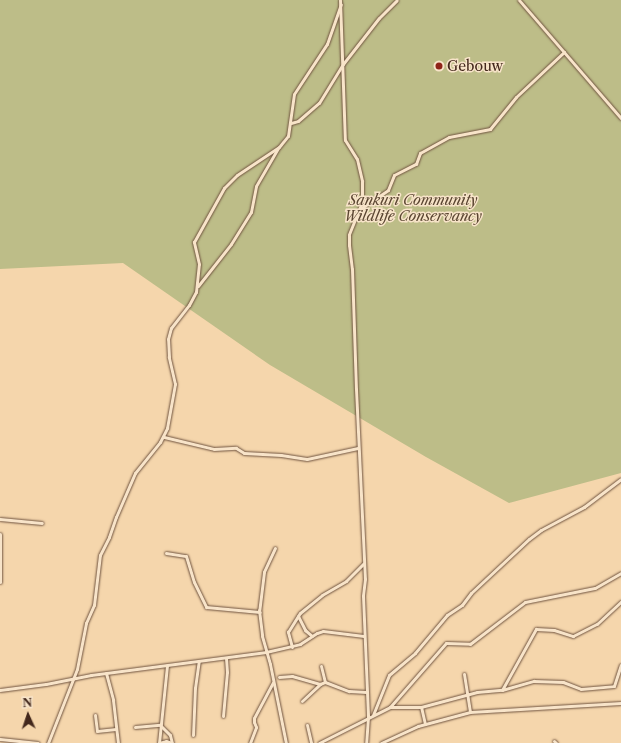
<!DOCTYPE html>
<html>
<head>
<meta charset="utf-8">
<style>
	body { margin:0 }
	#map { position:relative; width:621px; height:743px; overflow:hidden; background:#f5d6ac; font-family:"Libre Caslon Text",serif }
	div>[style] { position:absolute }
	.green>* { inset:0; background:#bdbd88 }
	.roads { filter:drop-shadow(0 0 1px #705440) drop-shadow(0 0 1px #705440) }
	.minor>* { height:3px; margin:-1.5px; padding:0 1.5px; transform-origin:1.5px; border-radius:1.5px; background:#f8e4c9 }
	.dots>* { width:11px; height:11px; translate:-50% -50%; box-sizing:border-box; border:2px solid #f8e4c9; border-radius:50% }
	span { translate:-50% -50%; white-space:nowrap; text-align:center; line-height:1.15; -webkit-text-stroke:3px #f8e4c9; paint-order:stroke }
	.poi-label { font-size:14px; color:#43281c }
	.left { translate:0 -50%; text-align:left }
	.park-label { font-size:14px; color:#5b4632; font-style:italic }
	.north { position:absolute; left:8px; top:695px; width:40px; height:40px; -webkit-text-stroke:3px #f8e4c9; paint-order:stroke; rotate:357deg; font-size:11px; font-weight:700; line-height:16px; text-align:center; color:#43281c }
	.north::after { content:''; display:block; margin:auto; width:14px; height:18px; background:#43281c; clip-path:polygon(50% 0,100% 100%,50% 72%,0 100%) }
</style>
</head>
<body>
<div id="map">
	<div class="green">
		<i style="clip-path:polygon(0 0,621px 0,621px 473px,509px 503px,426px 457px,270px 365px,123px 263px,0 269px)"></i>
	</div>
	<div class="roads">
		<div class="minor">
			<i style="left:340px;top:0;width:140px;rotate:88deg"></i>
			<i style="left:345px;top:140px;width:22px;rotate:58deg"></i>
			<i style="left:357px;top:159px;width:23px;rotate:77deg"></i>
			<i style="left:362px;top:181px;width:21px;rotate:90deg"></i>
			<i style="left:362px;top:202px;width:35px;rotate:112deg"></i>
			<i style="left:349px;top:235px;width:10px;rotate:90deg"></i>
			<i style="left:349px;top:245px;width:24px;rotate:83deg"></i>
			<i style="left:352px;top:269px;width:120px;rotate:88.1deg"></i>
			<i style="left:356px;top:389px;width:190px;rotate:87.3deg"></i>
			<i style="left:365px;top:579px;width:17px;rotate:97deg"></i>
			<i style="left:363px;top:596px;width:121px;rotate:87.6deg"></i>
			<i style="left:368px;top:717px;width:26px;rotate:94deg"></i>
			<i style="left:519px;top:0;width:156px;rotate:49.2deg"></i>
			<i style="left:291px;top:123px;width:7px;rotate:-16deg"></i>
			<i style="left:298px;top:121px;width:28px;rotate:-41deg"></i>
			<i style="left:319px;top:103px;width:46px;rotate:-58.4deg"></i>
			<i style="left:343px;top:64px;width:58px;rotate:-52deg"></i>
			<i style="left:379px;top:18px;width:25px;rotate:-45deg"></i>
			<i style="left:360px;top:209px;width:34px;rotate:-34deg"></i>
			<i style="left:388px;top:190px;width:16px;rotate:-68deg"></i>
			<i style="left:394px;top:175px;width:25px;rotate:-27deg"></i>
			<i style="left:416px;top:164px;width:12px;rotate:-70deg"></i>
			<i style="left:420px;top:153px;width:33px;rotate:-29deg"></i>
			<i style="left:449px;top:137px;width:42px;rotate:-11deg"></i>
			<i style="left:490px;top:129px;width:41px;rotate:-50.9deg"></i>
			<i style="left:516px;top:97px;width:66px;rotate:-43.2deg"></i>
			<i style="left:198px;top:286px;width:53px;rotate:-51.8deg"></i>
			<i style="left:231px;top:244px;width:38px;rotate:-58deg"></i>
			<i style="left:251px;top:212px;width:26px;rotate:-79deg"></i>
			<i style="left:256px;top:186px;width:44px;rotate:-59.9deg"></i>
			<i style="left:164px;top:437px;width:51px;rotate:13.5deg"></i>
			<i style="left:214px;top:449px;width:22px;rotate:-3deg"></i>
			<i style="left:236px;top:448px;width:9px;rotate:32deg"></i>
			<i style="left:244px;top:453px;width:37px;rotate:3deg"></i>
			<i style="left:281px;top:455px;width:26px;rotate:9deg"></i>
			<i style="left:307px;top:459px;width:52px;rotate:-12.2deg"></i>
			<i style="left:0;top:519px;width:42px;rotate:5.4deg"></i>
			<i style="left:0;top:534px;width:48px;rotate:90deg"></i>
			<i style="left:275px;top:548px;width:26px;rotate:115deg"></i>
			<i style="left:264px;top:572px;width:38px;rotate:97deg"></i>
			<i style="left:259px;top:610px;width:26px;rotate:83deg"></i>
			<i style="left:262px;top:636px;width:29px;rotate:74deg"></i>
			<i style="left:270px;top:664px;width:81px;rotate:78.6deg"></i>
			<i style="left:166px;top:553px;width:20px;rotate:9deg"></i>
			<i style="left:186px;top:556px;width:27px;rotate:73deg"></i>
			<i style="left:194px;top:582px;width:28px;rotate:64deg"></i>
			<i style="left:206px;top:607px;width:54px;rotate:5.3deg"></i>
			<i style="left:298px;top:616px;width:16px;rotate:63deg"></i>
			<i style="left:305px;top:630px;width:9px;rotate:41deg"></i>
			<i style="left:292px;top:647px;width:16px;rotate:-105deg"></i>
			<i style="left:288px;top:632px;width:22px;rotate:-58deg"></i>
			<i style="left:300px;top:613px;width:28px;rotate:-39deg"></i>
			<i style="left:322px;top:595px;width:28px;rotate:-30deg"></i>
			<i style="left:346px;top:581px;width:25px;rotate:-45deg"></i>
			<i style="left:321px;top:666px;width:16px;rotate:76deg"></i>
			<i style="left:106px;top:673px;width:28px;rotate:75deg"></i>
			<i style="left:113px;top:700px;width:43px;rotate:83.4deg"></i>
			<i style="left:464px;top:674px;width:38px;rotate:81deg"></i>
			<i style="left:279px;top:677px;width:13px;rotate:-4deg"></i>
			<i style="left:292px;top:676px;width:29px;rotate:16deg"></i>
			<i style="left:0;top:690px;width:46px;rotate:-7.4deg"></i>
			<i style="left:46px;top:684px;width:46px;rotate:-11.3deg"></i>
			<i style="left:91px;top:675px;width:177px;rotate:-7.5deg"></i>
			<i style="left:266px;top:652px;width:35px;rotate:-13deg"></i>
			<i style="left:300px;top:644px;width:20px;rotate:-33deg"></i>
			<i style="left:317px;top:633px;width:6px;rotate:-18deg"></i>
			<i style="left:323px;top:631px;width:41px;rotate:7deg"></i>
			<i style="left:502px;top:690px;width:70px;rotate:-60.9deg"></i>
			<i style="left:536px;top:629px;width:18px;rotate:3deg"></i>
			<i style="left:554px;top:630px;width:20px;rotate:18deg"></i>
			<i style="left:573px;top:636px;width:27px;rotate:-27deg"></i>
			<i style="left:597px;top:624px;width:33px;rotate:-43deg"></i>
			<i style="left:302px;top:701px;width:25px;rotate:-43deg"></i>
			<i style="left:320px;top:684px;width:5px;rotate:-22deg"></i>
			<i style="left:325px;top:682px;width:26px;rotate:21deg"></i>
			<i style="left:349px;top:691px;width:17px;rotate:3deg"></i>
			<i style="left:390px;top:707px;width:31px"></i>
			<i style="left:95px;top:715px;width:16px;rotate:83deg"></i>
			<i style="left:97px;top:731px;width:19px;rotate:-6deg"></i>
			<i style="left:373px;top:715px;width:43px;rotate:-68.2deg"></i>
			<i style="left:389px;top:675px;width:34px;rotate:-40deg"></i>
			<i style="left:415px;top:653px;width:50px;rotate:-49.9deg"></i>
			<i style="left:447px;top:615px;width:18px;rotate:-34deg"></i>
			<i style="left:462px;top:605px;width:15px;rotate:-53deg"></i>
			<i style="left:471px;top:593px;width:79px;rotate:-43deg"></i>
			<i style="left:529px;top:539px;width:15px;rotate:-37deg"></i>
			<i style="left:541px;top:530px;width:49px;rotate:-28.1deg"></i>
			<i style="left:584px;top:507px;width:46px;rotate:-37.1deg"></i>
			<i style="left:223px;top:716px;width:44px;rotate:-84.8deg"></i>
			<i style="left:227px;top:672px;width:14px;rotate:-94deg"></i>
			<i style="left:425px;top:724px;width:17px;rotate:-103deg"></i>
			<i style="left:421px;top:707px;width:58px;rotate:-15deg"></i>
			<i style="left:477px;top:692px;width:25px;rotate:-5deg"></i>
			<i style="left:502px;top:690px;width:33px;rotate:-16deg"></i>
			<i style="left:534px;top:681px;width:29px;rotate:2deg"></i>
			<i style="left:563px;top:682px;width:19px;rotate:21deg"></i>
			<i style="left:581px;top:689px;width:33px;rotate:-5deg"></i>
			<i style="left:614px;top:686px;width:22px;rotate:-72deg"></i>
			<i style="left:307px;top:725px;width:18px;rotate:77deg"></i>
			<i style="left:135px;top:727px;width:25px;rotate:-5deg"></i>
			<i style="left:160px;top:725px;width:14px;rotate:45deg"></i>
			<i style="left:170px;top:735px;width:8px;rotate:76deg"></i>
			<i style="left:193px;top:735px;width:47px;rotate:-87.6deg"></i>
			<i style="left:195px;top:688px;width:27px;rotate:-82deg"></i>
			<i style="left:0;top:739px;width:38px;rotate:6deg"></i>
			<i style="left:554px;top:741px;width:3px;rotate:45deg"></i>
			<i style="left:48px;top:743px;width:79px;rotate:-68.6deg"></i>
			<i style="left:77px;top:669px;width:47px;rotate:-78.9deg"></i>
			<i style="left:86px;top:623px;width:20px;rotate:-66deg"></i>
			<i style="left:94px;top:605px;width:50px;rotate:-83.2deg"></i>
			<i style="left:100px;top:555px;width:20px;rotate:-63deg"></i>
			<i style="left:109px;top:537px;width:21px;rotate:-71deg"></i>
			<i style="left:116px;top:517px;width:48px;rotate:-66.6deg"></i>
			<i style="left:135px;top:473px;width:40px;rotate:-51deg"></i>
			<i style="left:160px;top:442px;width:16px;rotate:-63deg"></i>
			<i style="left:167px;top:428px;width:45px;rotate:-79.7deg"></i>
			<i style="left:175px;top:384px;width:28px;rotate:-103deg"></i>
			<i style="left:169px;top:357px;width:18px;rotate:-93deg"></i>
			<i style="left:168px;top:339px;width:11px;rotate:-75deg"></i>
			<i style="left:171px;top:328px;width:29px;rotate:-52deg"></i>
			<i style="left:189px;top:305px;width:15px;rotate:-62deg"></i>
			<i style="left:196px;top:292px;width:28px;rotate:-84deg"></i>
			<i style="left:199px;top:264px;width:23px;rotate:-103deg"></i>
			<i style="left:194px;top:242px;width:62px;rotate:-60.9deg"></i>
			<i style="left:224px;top:188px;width:18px;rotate:-45deg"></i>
			<i style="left:237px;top:175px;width:50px;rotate:-33.7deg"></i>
			<i style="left:279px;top:147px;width:14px;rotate:-51deg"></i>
			<i style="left:288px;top:136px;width:42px;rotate:-81.9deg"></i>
			<i style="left:294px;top:94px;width:60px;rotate:-56.6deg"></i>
			<i style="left:327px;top:44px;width:42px;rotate:-70.7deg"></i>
			<i style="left:159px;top:743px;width:78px;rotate:-84.1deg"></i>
			<i style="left:159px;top:743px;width:7px;rotate:-16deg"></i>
			<i style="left:166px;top:741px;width:6px;rotate:18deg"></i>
			<i style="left:250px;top:743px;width:17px;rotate:-69deg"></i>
			<i style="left:256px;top:727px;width:5px;rotate:-112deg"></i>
			<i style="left:254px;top:722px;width:4px;rotate:-90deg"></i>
			<i style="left:254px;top:718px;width:40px;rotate:-62deg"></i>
			<i style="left:319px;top:743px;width:80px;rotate:-26.9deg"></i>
			<i style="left:390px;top:707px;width:85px;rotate:-48.8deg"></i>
			<i style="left:446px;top:643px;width:24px;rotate:2deg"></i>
			<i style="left:470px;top:644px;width:69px;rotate:-37.4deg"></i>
			<i style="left:525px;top:602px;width:71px;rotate:-11.3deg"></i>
			<i style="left:595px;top:588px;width:30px;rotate:-30deg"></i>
			<i style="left:381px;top:743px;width:41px;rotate:-24.7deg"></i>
			<i style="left:418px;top:726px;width:54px;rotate:-15.1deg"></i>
			<i style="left:470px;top:712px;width:151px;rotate:-3.4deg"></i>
		</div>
	</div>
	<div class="dots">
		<i style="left:439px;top:66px;background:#8f2418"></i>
	</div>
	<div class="poi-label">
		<span class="left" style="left:447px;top:66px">Gebouw</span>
	</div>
	<div class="park-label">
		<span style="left:413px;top:208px">Sankuri Community<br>Wildlife Conservancy</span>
	</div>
	<div class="north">N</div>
</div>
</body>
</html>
